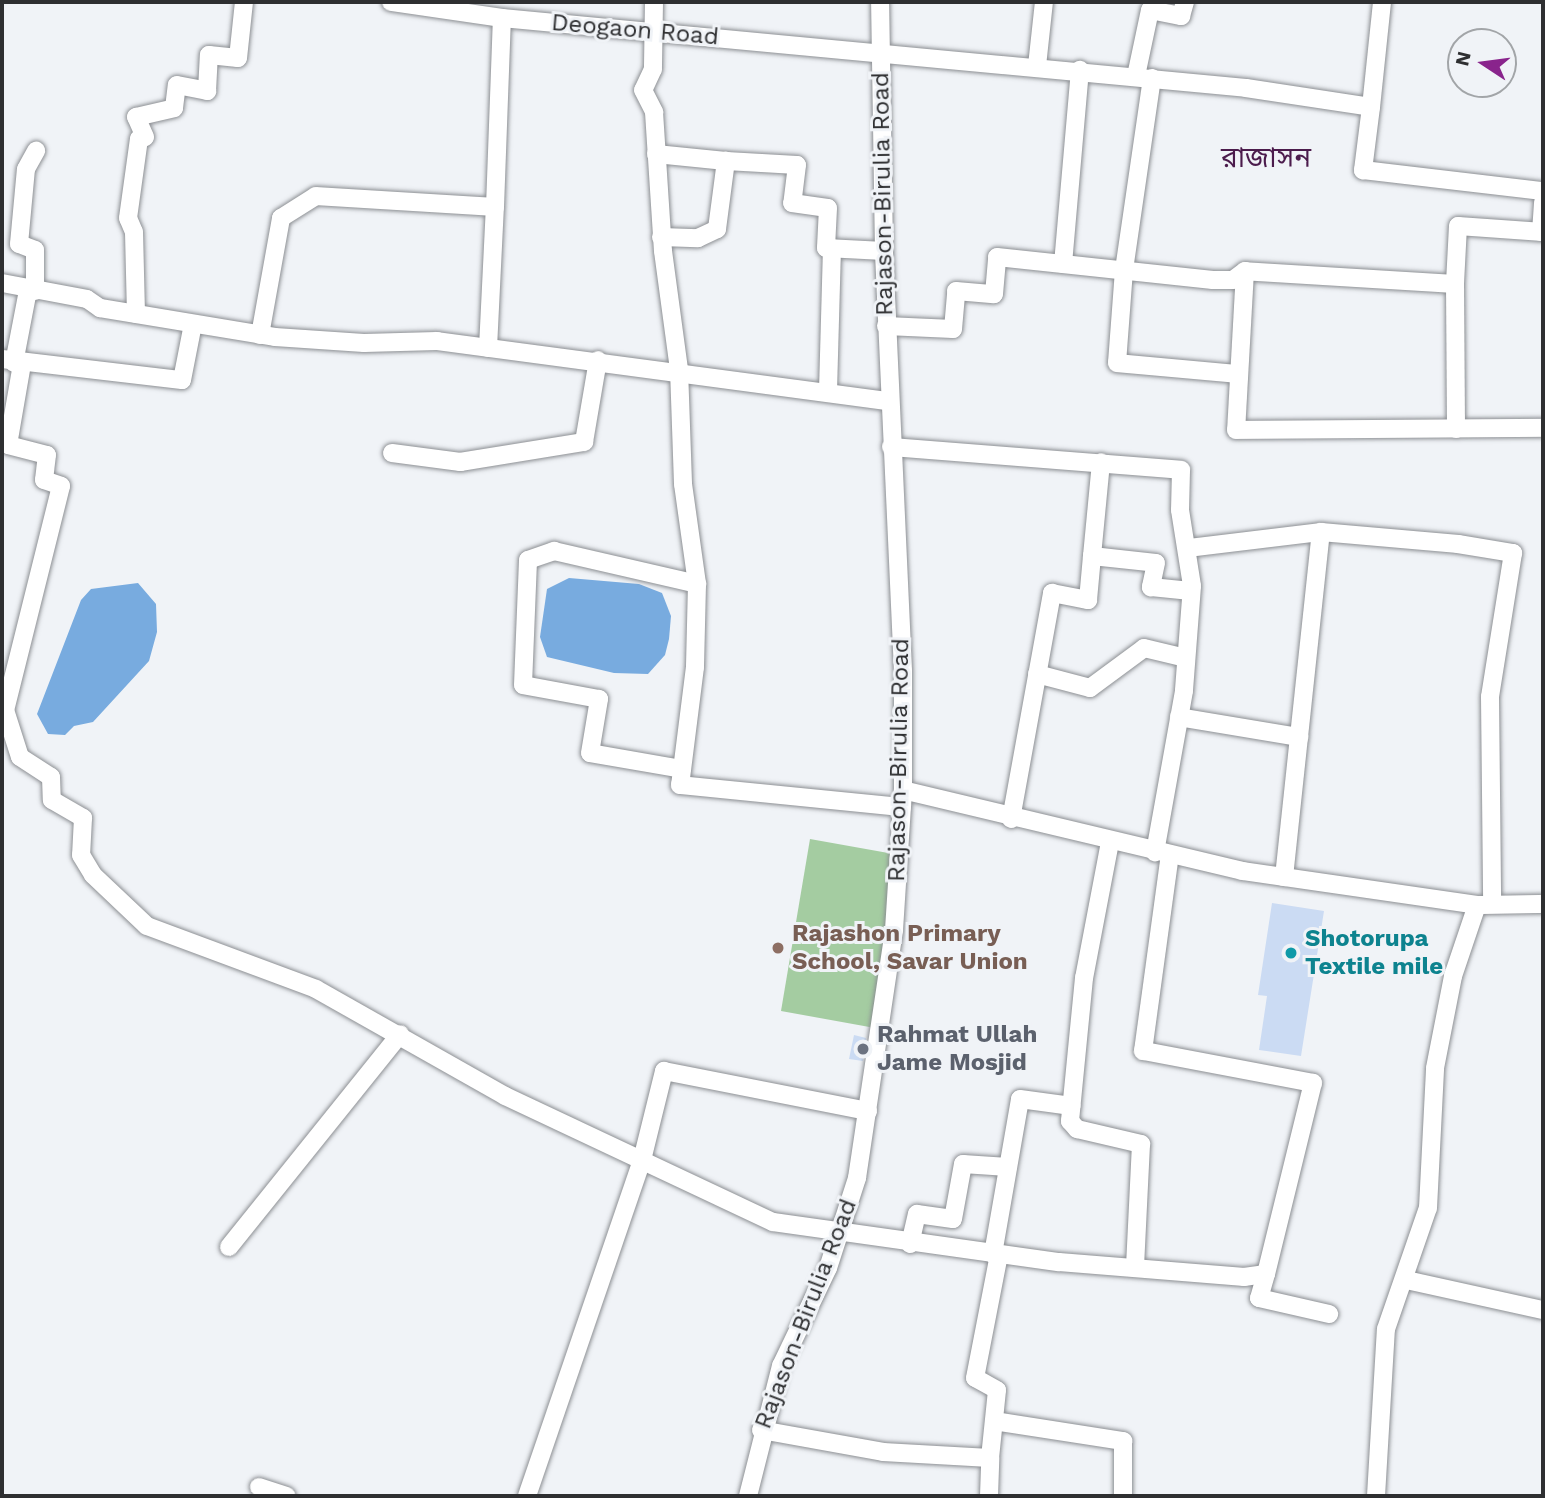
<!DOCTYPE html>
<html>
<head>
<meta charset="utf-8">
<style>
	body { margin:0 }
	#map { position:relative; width:1545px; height:1498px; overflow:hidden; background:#f0f3f7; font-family:"Work Sans","Noto Sans Bengali",sans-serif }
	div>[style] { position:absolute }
	.green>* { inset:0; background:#a4cca1 }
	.water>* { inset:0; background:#78abdf }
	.building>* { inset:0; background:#cbdbf3 }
	.roads { filter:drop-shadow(0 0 2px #8c8f93) drop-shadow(0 0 2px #8c8f93) }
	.minor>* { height:18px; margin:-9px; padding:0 9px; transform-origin:9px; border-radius:9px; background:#fff }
	.dots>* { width:19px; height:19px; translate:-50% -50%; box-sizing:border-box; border:4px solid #f0f3f7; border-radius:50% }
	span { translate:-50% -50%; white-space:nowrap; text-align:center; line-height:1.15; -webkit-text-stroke:6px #f0f3f7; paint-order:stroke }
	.street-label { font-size:24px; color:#2e2f31 }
	.education-label { font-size:24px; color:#785e54; font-weight:700 }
	.left { translate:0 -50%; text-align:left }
	.culture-label { font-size:24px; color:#0d838f; font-weight:700 }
	.worship-label { font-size:24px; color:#5b616d; font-weight:700 }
	.quarter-label { font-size:28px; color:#4b1b4c }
	.frame { position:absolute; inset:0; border:4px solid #2e2f31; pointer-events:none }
	.north { position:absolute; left:1447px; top:28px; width:70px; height:70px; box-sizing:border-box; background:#f0f3f7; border:2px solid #a2a5a8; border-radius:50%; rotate:283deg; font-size:19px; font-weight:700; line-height:28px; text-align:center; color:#2e2f31 }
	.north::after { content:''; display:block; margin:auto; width:24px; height:32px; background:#89248c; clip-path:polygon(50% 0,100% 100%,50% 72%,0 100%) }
</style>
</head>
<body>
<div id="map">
	<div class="green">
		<i style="clip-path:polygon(810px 839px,905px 856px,875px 1028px,781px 1011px)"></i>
	</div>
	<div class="water">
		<i style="clip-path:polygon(569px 578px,639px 584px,662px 593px,671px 616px,669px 639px,665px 655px,648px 674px,614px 673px,547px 657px,540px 637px,547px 589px)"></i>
		<i style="clip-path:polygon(138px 583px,156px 604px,157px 632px,149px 661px,93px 722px,74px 726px,65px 735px,48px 734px,37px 714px,81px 600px,91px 589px)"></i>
	</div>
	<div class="building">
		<i style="clip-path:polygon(1272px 903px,1324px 911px,1301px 1056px,1259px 1050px,1267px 996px,1258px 995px)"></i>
		<i style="clip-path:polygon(854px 1035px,866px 1038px,863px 1061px,849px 1059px)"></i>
	</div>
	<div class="roads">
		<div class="minor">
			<i style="left:391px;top:2px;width:112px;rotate:8.2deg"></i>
			<i style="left:502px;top:18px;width:747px;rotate:5.37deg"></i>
			<i style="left:1246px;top:88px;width:126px;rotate:8.6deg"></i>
			<i style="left:1371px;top:107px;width:64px;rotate:97.2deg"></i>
			<i style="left:1363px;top:170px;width:181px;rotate:6.7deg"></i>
			<i style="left:654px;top:2px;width:67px;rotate:90.9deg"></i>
			<i style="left:653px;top:69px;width:23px;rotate:115deg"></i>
			<i style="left:643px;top:90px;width:25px;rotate:63deg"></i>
			<i style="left:654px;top:112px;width:139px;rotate:86.3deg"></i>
			<i style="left:663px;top:251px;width:119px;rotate:82.3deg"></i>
			<i style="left:679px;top:369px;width:115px;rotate:88deg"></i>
			<i style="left:683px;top:484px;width:101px;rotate:82deg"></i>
			<i style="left:697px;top:584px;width:83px;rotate:91.4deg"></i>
			<i style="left:695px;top:667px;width:119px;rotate:97.2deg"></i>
			<i style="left:680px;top:785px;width:223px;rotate:5.7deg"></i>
			<i style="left:1037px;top:66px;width:64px;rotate:-83.8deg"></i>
			<i style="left:1136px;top:76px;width:67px;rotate:-78deg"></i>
			<i style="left:1150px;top:10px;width:32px;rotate:11deg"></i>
			<i style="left:1181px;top:16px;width:15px;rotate:-74deg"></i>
			<i style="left:1152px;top:78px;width:194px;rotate:98.3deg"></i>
			<i style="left:1124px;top:270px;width:93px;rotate:94.3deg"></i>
			<i style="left:1117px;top:363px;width:122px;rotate:5.2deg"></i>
			<i style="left:1371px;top:107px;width:106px;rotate:-84deg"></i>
			<i style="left:656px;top:154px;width:70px;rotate:5.7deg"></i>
			<i style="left:1541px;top:232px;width:30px;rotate:-86deg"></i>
			<i style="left:1543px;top:232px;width:85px;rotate:-176deg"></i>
			<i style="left:1458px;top:226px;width:58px;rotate:93deg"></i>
			<i style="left:1455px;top:284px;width:210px;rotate:-176.5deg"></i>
			<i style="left:1245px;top:271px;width:159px;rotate:93.2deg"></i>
			<i style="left:1236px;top:430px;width:307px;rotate:-0.4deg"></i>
			<i style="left:661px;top:237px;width:37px;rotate:2deg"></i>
			<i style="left:698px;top:238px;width:21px;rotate:-25deg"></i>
			<i style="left:717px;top:229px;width:69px;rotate:-82.5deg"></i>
			<i style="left:726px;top:161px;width:71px;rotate:3.2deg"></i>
			<i style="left:797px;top:165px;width:38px;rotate:97deg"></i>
			<i style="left:792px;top:203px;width:36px;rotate:8deg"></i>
			<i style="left:828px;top:208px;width:40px;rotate:92.9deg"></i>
			<i style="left:826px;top:248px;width:58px;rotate:3deg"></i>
			<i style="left:1063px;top:264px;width:195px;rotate:-85deg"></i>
			<i style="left:2px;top:283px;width:86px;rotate:10.7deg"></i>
			<i style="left:87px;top:299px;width:16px;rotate:35deg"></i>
			<i style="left:100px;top:308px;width:177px;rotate:9.4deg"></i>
			<i style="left:275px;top:337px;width:89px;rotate:3.9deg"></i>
			<i style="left:364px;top:343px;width:73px;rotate:-1.6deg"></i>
			<i style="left:437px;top:341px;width:456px;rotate:7.6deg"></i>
			<i style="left:1455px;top:284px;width:145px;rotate:89.6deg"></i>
			<i style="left:35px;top:291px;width:41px;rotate:-90deg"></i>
			<i style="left:35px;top:250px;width:17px;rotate:-159deg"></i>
			<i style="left:19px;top:244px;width:75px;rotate:-84.7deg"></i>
			<i style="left:26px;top:169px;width:21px;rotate:-61deg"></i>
			<i style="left:136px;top:314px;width:82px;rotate:-91.4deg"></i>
			<i style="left:134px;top:232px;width:15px;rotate:-113deg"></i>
			<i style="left:128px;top:218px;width:80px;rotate:-82.1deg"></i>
			<i style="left:139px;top:139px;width:6px;rotate:-18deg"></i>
			<i style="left:145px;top:137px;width:22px;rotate:-114deg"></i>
			<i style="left:136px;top:117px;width:39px;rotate:-13deg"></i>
			<i style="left:174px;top:108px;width:23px;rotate:-83deg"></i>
			<i style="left:177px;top:85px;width:31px;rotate:11deg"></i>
			<i style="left:207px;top:91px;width:36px;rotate:-87deg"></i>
			<i style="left:209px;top:55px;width:29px;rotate:6deg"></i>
			<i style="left:238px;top:58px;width:56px;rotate:-83.9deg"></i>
			<i style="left:886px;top:326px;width:67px;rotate:2.6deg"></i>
			<i style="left:953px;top:329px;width:38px;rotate:-85deg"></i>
			<i style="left:956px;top:291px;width:38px;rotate:5deg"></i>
			<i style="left:994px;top:294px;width:37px;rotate:-85deg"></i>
			<i style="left:997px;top:257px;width:217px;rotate:6.1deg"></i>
			<i style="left:1213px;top:280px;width:20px"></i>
			<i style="left:1233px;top:280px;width:15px;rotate:-37deg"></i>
			<i style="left:260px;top:335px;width:119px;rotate:-79.8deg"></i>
			<i style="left:281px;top:218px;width:41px;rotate:-32.2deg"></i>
			<i style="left:316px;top:196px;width:179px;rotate:3.5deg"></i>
			<i style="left:495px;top:207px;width:189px;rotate:-87.9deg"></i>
			<i style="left:488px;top:348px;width:141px;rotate:-87.2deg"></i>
			<i style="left:2px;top:359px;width:181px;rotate:6.7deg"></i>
			<i style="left:182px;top:380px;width:57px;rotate:-78.9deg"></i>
			<i style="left:14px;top:363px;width:74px;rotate:-79.1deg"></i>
			<i style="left:22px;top:364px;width:82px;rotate:99.8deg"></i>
			<i style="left:8px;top:445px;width:40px;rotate:14.4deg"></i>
			<i style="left:47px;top:455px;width:25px;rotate:97deg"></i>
			<i style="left:44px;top:480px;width:18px;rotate:19deg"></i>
			<i style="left:61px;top:486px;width:231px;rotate:104deg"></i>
			<i style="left:5px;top:710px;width:49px;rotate:72.3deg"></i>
			<i style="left:20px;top:757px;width:37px;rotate:33deg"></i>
			<i style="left:51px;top:777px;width:23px;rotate:88deg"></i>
			<i style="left:52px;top:800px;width:36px;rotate:30deg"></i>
			<i style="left:83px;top:818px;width:37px;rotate:93deg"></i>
			<i style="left:81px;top:855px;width:23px;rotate:59deg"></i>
			<i style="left:93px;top:875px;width:74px;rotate:43.4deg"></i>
			<i style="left:147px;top:926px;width:180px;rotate:20.4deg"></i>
			<i style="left:316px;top:989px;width:217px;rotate:29.5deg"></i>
			<i style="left:505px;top:1096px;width:296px;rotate:25.2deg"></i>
			<i style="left:773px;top:1222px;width:289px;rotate:8deg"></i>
			<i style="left:1059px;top:1262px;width:186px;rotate:4.6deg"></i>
			<i style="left:1244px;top:1277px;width:22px;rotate:-8deg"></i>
			<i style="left:1266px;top:1274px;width:197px;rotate:-76.2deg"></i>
			<i style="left:1313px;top:1083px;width:173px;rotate:-169.3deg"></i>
			<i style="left:1143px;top:1051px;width:198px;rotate:-82.2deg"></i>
			<i style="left:828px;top:391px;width:143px;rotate:-88.4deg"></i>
			<i style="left:891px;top:447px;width:291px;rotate:4.5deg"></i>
			<i style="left:1181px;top:470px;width:40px;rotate:91.4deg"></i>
			<i style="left:1180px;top:510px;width:77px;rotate:81deg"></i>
			<i style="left:1192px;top:586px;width:105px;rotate:94.4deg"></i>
			<i style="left:1184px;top:691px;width:164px;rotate:100.2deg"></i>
			<i style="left:392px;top:453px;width:69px;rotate:7.5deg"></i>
			<i style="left:460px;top:462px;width:126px;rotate:-9.2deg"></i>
			<i style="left:584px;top:442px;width:83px;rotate:-80.3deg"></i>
			<i style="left:1188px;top:548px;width:134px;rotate:-6.9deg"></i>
			<i style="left:1092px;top:556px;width:94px;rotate:-84.5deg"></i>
			<i style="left:1037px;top:674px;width:55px;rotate:14.8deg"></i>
			<i style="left:1090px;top:688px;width:67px;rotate:-36.5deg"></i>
			<i style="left:1144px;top:648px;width:43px;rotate:13.4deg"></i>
			<i style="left:1179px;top:717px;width:122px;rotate:9.5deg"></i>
			<i style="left:682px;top:769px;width:93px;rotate:-170.1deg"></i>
			<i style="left:590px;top:753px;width:55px;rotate:-80.5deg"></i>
			<i style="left:599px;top:699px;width:77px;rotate:-169.6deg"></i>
			<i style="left:523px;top:685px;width:125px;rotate:-87.7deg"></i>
			<i style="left:528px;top:560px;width:28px;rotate:-19deg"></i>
			<i style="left:554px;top:551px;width:147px;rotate:13deg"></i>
			<i style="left:903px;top:790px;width:349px;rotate:13.4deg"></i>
			<i style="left:1242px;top:871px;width:237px;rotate:8.2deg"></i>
			<i style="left:1011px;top:819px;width:230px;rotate:-79.7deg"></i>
			<i style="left:1052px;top:593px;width:37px;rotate:11deg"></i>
			<i style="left:1088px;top:600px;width:44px;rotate:-84.8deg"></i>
			<i style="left:1092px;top:556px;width:64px;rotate:6.2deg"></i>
			<i style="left:1156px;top:563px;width:25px;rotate:102deg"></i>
			<i style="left:1151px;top:587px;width:40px;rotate:5.7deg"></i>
			<i style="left:1110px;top:842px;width:138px;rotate:100.8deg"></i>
			<i style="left:1084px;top:978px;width:144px;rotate:95.6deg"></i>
			<i style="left:1070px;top:1121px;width:11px;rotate:49deg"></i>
			<i style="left:1077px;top:1129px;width:66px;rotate:13.2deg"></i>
			<i style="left:1141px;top:1144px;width:124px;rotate:92.8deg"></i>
			<i style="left:1284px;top:877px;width:347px;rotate:-83.9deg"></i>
			<i style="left:1321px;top:532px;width:138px;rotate:5deg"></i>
			<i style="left:1458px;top:544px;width:56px;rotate:9.3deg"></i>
			<i style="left:1513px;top:553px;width:146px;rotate:99.1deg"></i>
			<i style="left:1490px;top:697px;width:205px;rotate:89.4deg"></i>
			<i style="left:910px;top:1244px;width:31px;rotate:-77deg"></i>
			<i style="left:917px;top:1214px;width:36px;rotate:8deg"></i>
			<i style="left:953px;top:1219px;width:56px;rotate:-79.7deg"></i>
			<i style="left:963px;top:1164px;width:45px;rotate:3.8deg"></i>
			<i style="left:229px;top:1247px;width:273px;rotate:-51.2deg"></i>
			<i style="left:993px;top:1254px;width:157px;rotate:-80.1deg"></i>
			<i style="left:1020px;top:1099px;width:52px;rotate:7.7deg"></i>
			<i style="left:1266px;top:1274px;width:25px;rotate:106deg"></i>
			<i style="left:1259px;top:1298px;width:72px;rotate:12.9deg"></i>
			<i style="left:1406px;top:1280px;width:140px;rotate:12.4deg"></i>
			<i style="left:994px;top:1421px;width:131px;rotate:8.8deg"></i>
			<i style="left:1123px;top:1441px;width:55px;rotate:90deg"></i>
			<i style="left:761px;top:1430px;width:124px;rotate:10.2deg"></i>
			<i style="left:883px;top:1452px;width:107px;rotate:3.2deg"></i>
			<i style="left:990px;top:1458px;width:68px;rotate:-84.1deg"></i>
			<i style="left:997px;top:1390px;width:25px;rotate:-151deg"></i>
			<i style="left:975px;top:1378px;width:126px;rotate:-79deg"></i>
			<i style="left:259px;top:1487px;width:29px;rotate:18deg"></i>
			<i style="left:527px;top:1496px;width:355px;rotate:-71.1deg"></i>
			<i style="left:642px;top:1160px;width:92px;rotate:-76.1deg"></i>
			<i style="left:664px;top:1071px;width:208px;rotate:11.1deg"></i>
			<i style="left:748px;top:1496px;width:134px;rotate:-75.8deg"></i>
			<i style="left:781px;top:1366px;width:109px;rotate:-64.4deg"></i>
			<i style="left:828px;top:1268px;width:95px;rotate:-72.1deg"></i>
			<i style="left:857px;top:1178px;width:251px;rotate:-81.5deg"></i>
			<i style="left:894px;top:930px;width:140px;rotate:-86.3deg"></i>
			<i style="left:903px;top:790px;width:119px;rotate:-90deg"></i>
			<i style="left:903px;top:671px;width:420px;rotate:-92.6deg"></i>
			<i style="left:884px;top:251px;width:249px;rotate:-90.9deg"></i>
			<i style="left:989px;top:1496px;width:38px;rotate:-88deg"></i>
			<i style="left:1376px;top:1496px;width:167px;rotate:-86.6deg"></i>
			<i style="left:1386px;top:1329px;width:128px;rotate:-70.9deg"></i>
			<i style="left:1428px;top:1208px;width:140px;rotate:-87.1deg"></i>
			<i style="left:1435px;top:1068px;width:94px;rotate:-78.9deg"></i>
			<i style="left:1453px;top:976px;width:75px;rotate:-71.3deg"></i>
			<i style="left:1477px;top:905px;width:66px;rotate:-0.9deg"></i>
		</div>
	</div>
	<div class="dots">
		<i style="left:778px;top:948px;background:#8d6e63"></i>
		<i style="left:1291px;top:953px;background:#0f9aa8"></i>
		<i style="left:863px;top:1049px;background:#6b7280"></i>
	</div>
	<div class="street-label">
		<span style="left:635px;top:30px;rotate:5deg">Deogaon Road</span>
		<span style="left:883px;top:194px;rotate:-91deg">Rajason-Birulia Road</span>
		<span style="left:899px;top:760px;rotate:-89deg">Rajason-Birulia Road</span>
		<span style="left:806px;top:1314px;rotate:-69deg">Rajason-Birulia Road</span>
	</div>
	<div class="education-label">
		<span class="left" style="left:792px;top:948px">Rajashon Primary<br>School, Savar Union</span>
	</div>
	<div class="culture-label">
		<span class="left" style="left:1305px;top:953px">Shotorupa<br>Textile mile</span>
	</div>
	<div class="worship-label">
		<span class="left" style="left:877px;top:1049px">Rahmat Ullah<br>Jame Mosjid</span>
	</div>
	<div class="quarter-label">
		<span style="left:1266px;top:158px">রাজাসন</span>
	</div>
	<div class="frame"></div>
	<div class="north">N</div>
</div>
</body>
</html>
